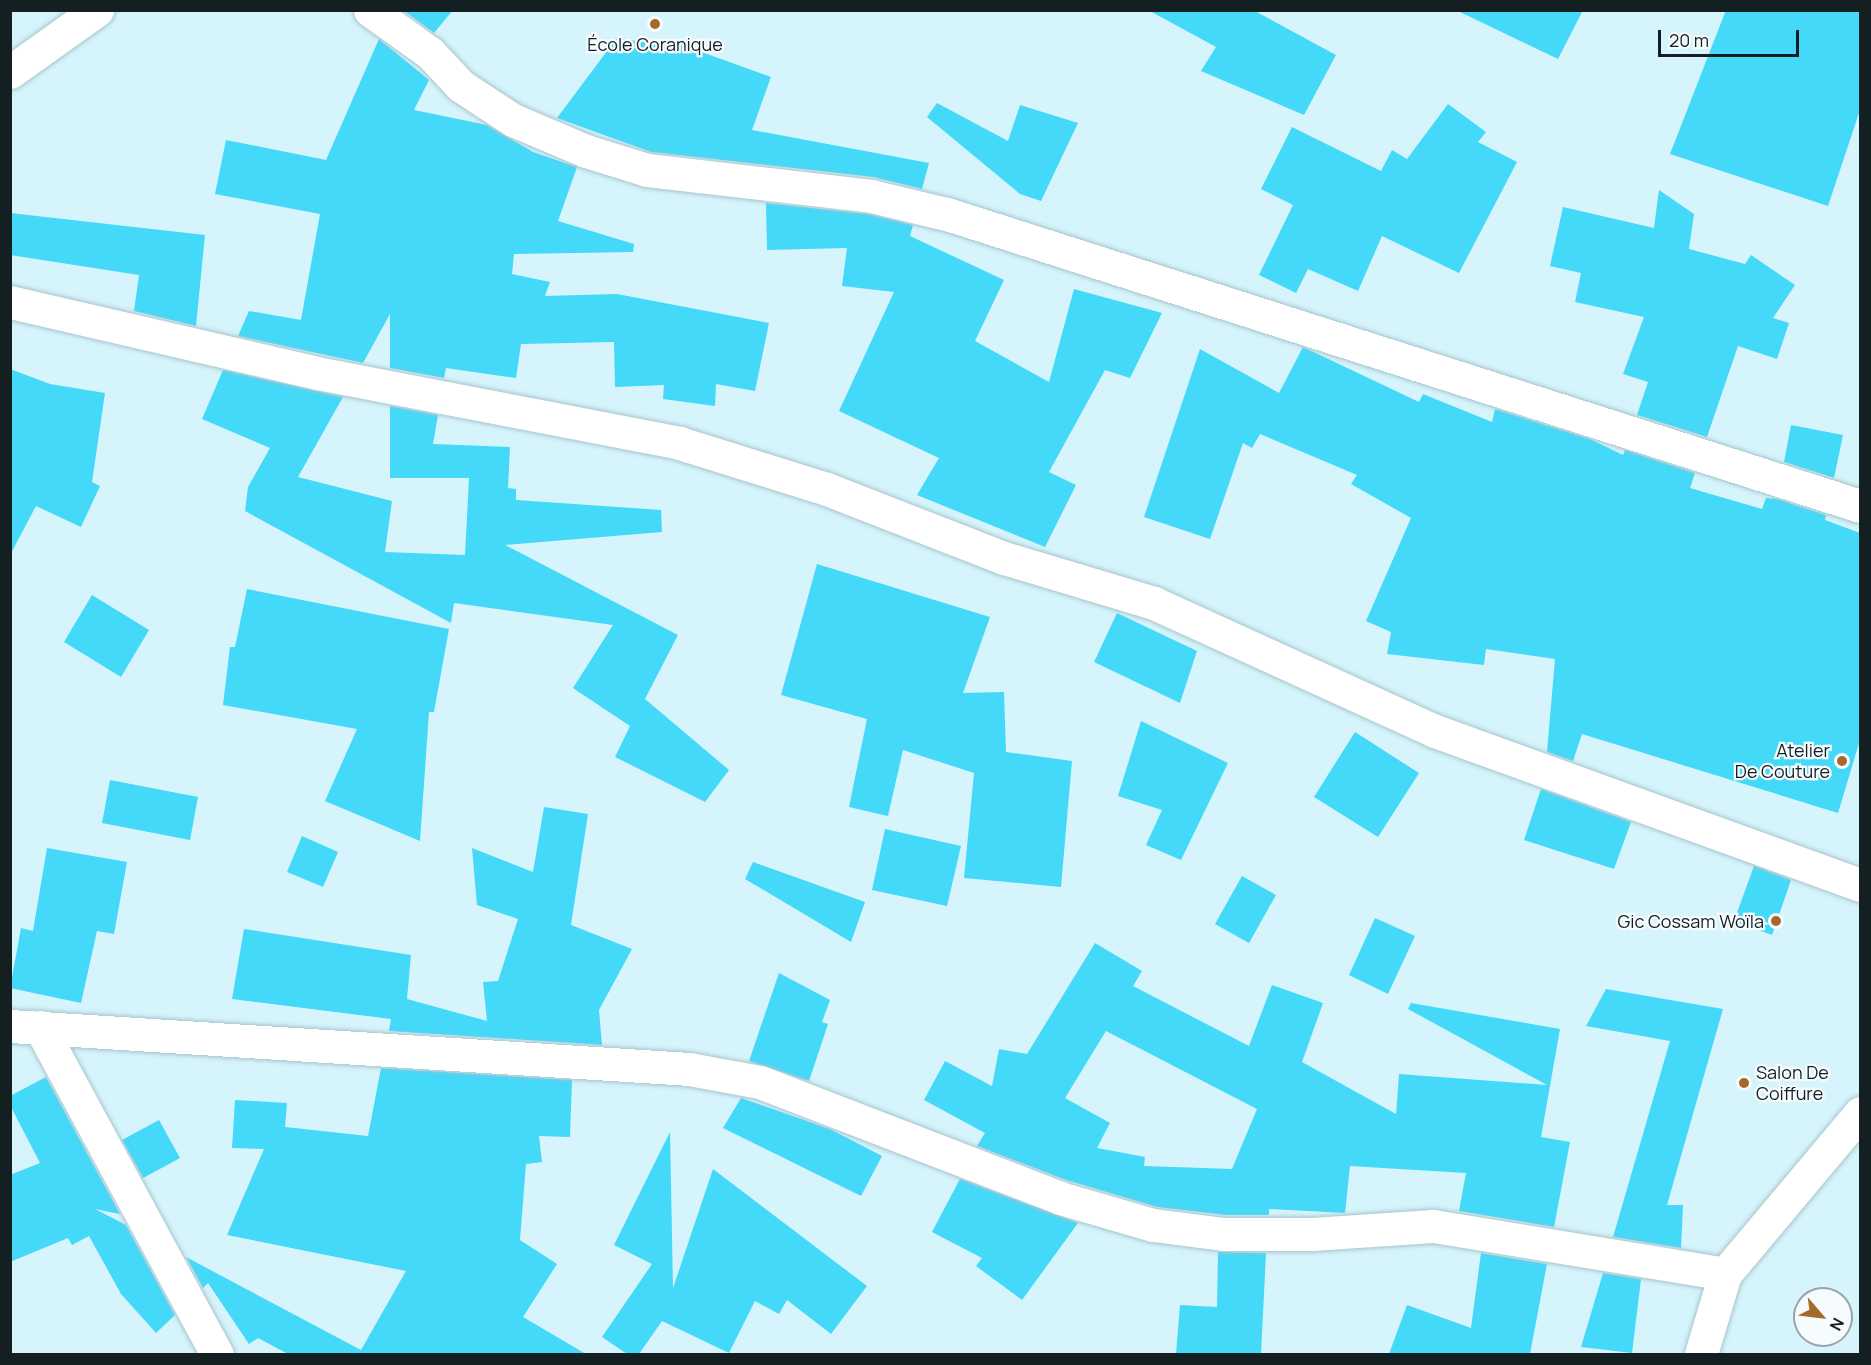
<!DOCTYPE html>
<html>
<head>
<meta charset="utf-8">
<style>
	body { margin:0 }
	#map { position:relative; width:1871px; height:1365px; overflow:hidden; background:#d6f4fc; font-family:Manrope,sans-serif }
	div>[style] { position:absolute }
	.building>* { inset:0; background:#44d8f9 }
	.roads { filter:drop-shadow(0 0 2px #a8c5cd) drop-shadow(0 0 2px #a8c5cd) }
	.street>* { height:33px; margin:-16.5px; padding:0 16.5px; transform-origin:16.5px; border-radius:16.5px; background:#fff }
	.secondary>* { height:33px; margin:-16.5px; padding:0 16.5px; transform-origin:16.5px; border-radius:16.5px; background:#fff }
	.dots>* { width:16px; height:16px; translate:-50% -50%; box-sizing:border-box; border:3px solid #f6fcfe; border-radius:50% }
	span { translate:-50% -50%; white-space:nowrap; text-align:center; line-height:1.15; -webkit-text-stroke:4.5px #f6fcfe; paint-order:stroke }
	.poi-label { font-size:18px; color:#141f22 }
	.right { translate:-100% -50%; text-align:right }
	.left { translate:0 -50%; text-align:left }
	.frame { position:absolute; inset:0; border:12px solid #141f22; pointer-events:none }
	.north { position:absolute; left:1793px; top:1287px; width:60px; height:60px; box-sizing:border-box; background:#f6fcfe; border:2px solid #9ca4a6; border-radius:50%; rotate:118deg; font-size:16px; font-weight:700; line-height:24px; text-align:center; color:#141f22 }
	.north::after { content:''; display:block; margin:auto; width:21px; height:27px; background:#a56a2b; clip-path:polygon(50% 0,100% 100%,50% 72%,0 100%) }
	.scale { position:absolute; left:1658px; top:30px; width:141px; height:27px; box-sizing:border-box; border:3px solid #141f22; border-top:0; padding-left:8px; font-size:18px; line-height:21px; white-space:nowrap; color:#141f22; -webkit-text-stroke:4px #f6fcfe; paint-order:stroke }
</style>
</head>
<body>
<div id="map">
	<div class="building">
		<i style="clip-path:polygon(403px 10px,453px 10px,434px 33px)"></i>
		<i style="clip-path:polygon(1148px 10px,1253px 10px,1336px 55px,1304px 115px,1201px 71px,1216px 47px)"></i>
		<i style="clip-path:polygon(1456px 10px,1583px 10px,1558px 59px)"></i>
		<i style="clip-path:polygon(1726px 10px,1860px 10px,1860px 110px,1828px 206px,1670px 154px)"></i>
		<i style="clip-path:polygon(379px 39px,429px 80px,414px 110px,487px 125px,533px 152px,577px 167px,558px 221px,634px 244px,633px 252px,514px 254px,512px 274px,550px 282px,545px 296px,617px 294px,769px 323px,755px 391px,716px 384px,715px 406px,663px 399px,664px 385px,615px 387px,614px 342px,521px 344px,516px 378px,446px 368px,444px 378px,390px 368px,390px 314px,363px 363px,238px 336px,249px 311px,301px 320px,320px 214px,215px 194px,226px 140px,326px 160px)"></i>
		<i style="clip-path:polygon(616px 39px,682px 45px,771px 77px,752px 130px,929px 163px,922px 189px,873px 177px,651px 152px,557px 118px)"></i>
		<i style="clip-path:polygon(937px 103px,1008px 141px,1020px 105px,1078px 123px,1041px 201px,1020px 194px,927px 117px)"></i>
		<i style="clip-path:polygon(1448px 104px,1486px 132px,1478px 142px,1517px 162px,1459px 273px,1382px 236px,1358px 291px,1308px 269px,1296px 293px,1259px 275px,1293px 205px,1261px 189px,1292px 127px,1381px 171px,1392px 150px,1407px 159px)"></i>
		<i style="clip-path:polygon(1659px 190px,1694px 214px,1689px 249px,1745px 264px,1751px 255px,1795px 285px,1773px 318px,1789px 323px,1777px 359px,1738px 346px,1707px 437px,1637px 415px,1648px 382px,1623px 374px,1644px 317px,1575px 302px,1581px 273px,1550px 266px,1563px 207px,1654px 228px)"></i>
		<i style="clip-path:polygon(766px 203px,868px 214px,913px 225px,910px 236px,1004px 280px,975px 341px,1049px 382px,1074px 289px,1162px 313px,1130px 378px,1105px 370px,1049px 472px,1076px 485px,1045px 547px,917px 495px,939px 458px,839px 411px,894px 292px,842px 286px,847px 248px,767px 250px)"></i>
		<i style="clip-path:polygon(10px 213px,205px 235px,196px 326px,134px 311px,139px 275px,10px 255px)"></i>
		<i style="clip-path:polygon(1303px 347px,1419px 402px,1423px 394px,1492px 422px,1495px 409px,1590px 439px,1623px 455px,1625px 450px,1695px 473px,1690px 488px,1762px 509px,1766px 498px,1777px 499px,1826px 515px,1825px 520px,1860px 533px,1860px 740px,1838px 813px,1582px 734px,1573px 761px,1547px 752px,1555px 659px,1486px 649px,1484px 665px,1387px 654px,1391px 632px,1366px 621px,1411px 518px,1351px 484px,1357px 475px,1260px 434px,1252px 448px,1243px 443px,1210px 539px,1144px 517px,1200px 349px,1279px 393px)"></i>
		<i style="clip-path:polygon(10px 369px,50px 384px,105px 393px,92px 482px,100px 486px,81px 527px,36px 506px,10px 555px)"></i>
		<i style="clip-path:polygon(223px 370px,343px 397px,298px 477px,392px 501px,385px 552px,465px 555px,469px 478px,390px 478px,390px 406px,438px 415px,433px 444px,510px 447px,508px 488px,516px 489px,516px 500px,661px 510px,662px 532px,505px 545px,678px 635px,645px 699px,729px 770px,705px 802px,615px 757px,630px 726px,573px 688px,613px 625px,454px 603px,451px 623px,245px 511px,248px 487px,270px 448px,202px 419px)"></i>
		<i style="clip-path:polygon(1791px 425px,1843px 435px,1834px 478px,1784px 462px)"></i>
		<i style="clip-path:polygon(817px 564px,990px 617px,963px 693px,1004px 692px,1006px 752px,1072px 761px,1061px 887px,964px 878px,974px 773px,903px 750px,888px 816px,849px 807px,867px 719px,781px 695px)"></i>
		<i style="clip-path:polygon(247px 589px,449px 629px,434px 712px,429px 712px,420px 841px,325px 801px,357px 729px,223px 705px,230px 647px,235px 647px)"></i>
		<i style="clip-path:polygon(92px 595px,149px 630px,121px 677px,64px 642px)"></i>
		<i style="clip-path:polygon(1117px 613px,1197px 651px,1180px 703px,1094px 662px)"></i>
		<i style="clip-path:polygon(1141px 721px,1228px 763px,1181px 860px,1146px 845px,1162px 810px,1118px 796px)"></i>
		<i style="clip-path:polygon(1355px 732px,1419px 773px,1378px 837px,1314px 797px)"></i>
		<i style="clip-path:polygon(110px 780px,198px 797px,190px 840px,102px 823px)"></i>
		<i style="clip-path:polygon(1541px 789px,1631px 822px,1614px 869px,1524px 840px)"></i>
		<i style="clip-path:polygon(544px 807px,588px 814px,571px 925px,632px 949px,599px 1010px,602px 1045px,389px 1031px,391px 1019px,232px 999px,244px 929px,411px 955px,407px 999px,487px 1021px,483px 982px,498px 981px,518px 919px,477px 905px,472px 848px,533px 872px)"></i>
		<i style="clip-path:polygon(885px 829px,961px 846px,947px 906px,872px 890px)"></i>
		<i style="clip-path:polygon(302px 836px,338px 852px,323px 887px,287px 872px)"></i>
		<i style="clip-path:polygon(47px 848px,127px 862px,114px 934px,97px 931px,81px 1003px,10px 988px,21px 928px,33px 931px)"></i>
		<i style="clip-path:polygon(753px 862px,865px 902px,851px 942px,745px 879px)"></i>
		<i style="clip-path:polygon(1754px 866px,1791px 880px,1772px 935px,1734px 921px)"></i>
		<i style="clip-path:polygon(1242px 876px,1276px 895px,1249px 943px,1215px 924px)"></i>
		<i style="clip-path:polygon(1375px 918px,1415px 936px,1388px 994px,1349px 975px)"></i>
		<i style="clip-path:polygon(evenodd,1095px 943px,1142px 971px,1133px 986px,1249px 1046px,1272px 985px,1323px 1003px,1302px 1062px,1396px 1114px,1399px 1074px,1547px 1085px,1408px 1009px,1411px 1003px,1560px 1029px,1541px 1137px,1570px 1142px,1554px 1227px,1459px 1211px,1466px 1173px,1350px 1166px,1345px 1213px,1269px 1209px,1269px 1215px,1225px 1215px,1157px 1207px,1066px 1180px,977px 1146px,985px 1133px,924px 1100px,945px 1061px,992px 1086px,999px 1049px,1027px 1054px,1095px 943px,1106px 1031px,1257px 1109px,1232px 1169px,1144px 1166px,1145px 1157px,1097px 1148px,1110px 1123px,1065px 1098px,1106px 1031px)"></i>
		<i style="clip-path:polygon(779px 973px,830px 1000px,822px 1022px,828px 1024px,809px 1081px,749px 1061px)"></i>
		<i style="clip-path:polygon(1606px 989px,1723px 1009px,1667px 1205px,1683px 1205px,1681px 1248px,1613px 1237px,1670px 1041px,1586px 1026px)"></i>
		<i style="clip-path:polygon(381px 1068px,572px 1080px,570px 1137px,539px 1136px,542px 1162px,526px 1164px,520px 1240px,557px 1264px,523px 1317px,586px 1354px,288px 1354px,258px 1338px,249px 1344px,208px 1283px,203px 1288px,186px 1257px,361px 1350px,406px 1271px,227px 1235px,264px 1149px,232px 1148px,235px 1100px,287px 1103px,285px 1127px,368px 1136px)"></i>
		<i style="clip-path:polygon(46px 1077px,120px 1214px,95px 1209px,126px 1225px,175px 1315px,156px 1333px,121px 1294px,89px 1236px,72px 1245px,68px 1238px,10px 1262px,10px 1175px,40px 1163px,10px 1105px,10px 1096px)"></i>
		<i style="clip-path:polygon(741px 1098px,830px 1129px,882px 1156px,861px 1196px,723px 1128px)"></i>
		<i style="clip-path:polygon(159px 1120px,180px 1158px,143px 1178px,122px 1140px)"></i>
		<i style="clip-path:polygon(670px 1132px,673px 1288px,713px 1169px,867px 1286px,831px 1334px,787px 1300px,779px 1314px,755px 1301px,729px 1353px,662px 1321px,639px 1354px,627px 1354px,602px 1337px,652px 1264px,614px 1245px)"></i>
		<i style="clip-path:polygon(960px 1179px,1078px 1223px,1022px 1300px,976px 1266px,982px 1258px,932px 1232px)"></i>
		<i style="clip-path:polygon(1218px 1252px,1266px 1253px,1261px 1354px,1176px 1354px,1180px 1305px,1217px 1307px)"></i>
		<i style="clip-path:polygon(1481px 1253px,1547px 1264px,1530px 1354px,1389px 1354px,1407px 1305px,1471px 1328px)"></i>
		<i style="clip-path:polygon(1603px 1273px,1641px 1279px,1632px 1353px,1581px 1347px)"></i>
	</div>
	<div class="roads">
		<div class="street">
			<i style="left:370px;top:10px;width:74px;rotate:35.6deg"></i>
			<i style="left:430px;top:53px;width:45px;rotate:46.8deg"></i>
			<i style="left:461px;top:86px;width:62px;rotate:33.2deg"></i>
			<i style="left:513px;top:120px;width:79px;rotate:23deg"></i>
			<i style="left:586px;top:151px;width:64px;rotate:17.3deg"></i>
			<i style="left:647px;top:170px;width:226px;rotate:6.6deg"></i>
			<i style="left:871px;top:196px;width:81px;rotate:13.5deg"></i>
			<i style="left:950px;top:215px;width:955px;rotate:17.73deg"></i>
			<i style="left:10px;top:72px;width:107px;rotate:-35.5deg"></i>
			<i style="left:10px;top:302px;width:315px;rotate:13deg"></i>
			<i style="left:317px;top:373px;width:369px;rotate:10.9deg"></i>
			<i style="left:679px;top:443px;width:155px;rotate:17.3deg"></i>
			<i style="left:827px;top:489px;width:190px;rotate:21.3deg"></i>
			<i style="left:1004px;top:558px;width:157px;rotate:16.7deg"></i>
			<i style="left:1154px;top:603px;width:309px;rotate:24.5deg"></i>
			<i style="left:1435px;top:731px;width:452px;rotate:19.9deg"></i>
			<i style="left:10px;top:1026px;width:680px;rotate:3.62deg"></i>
			<i style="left:689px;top:1069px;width:72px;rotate:10.4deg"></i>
			<i style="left:760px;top:1082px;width:322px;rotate:21.1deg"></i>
			<i style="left:1060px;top:1198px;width:97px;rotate:16.2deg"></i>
			<i style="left:1153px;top:1225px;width:72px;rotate:7.2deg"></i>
			<i style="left:1224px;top:1234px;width:88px"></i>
			<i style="left:1312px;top:1234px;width:121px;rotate:-3.8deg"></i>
			<i style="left:1433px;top:1226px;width:296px;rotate:9.3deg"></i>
			<i style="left:40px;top:1027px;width:372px;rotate:61.6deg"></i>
		</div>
		<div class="secondary">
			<i style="left:1701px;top:1354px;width:84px;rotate:-73.3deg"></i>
			<i style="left:1725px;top:1274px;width:210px;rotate:-50deg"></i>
		</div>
	</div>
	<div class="dots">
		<i style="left:655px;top:24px;background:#a56a2b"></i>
		<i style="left:1842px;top:761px;background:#a56a2b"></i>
		<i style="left:1776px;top:921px;background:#a56a2b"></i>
		<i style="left:1744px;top:1083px;background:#a56a2b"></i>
	</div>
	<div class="poi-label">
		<span style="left:655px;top:44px">École Coranique</span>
		<span class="right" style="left:1830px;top:761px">Atelier<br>De Couture</span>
		<span class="right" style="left:1764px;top:921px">Gic Cossam Woïla</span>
		<span class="left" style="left:1756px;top:1083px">Salon De<br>Coiffure</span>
	</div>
	<div class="frame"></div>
	<div class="north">N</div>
	<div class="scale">20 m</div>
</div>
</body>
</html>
